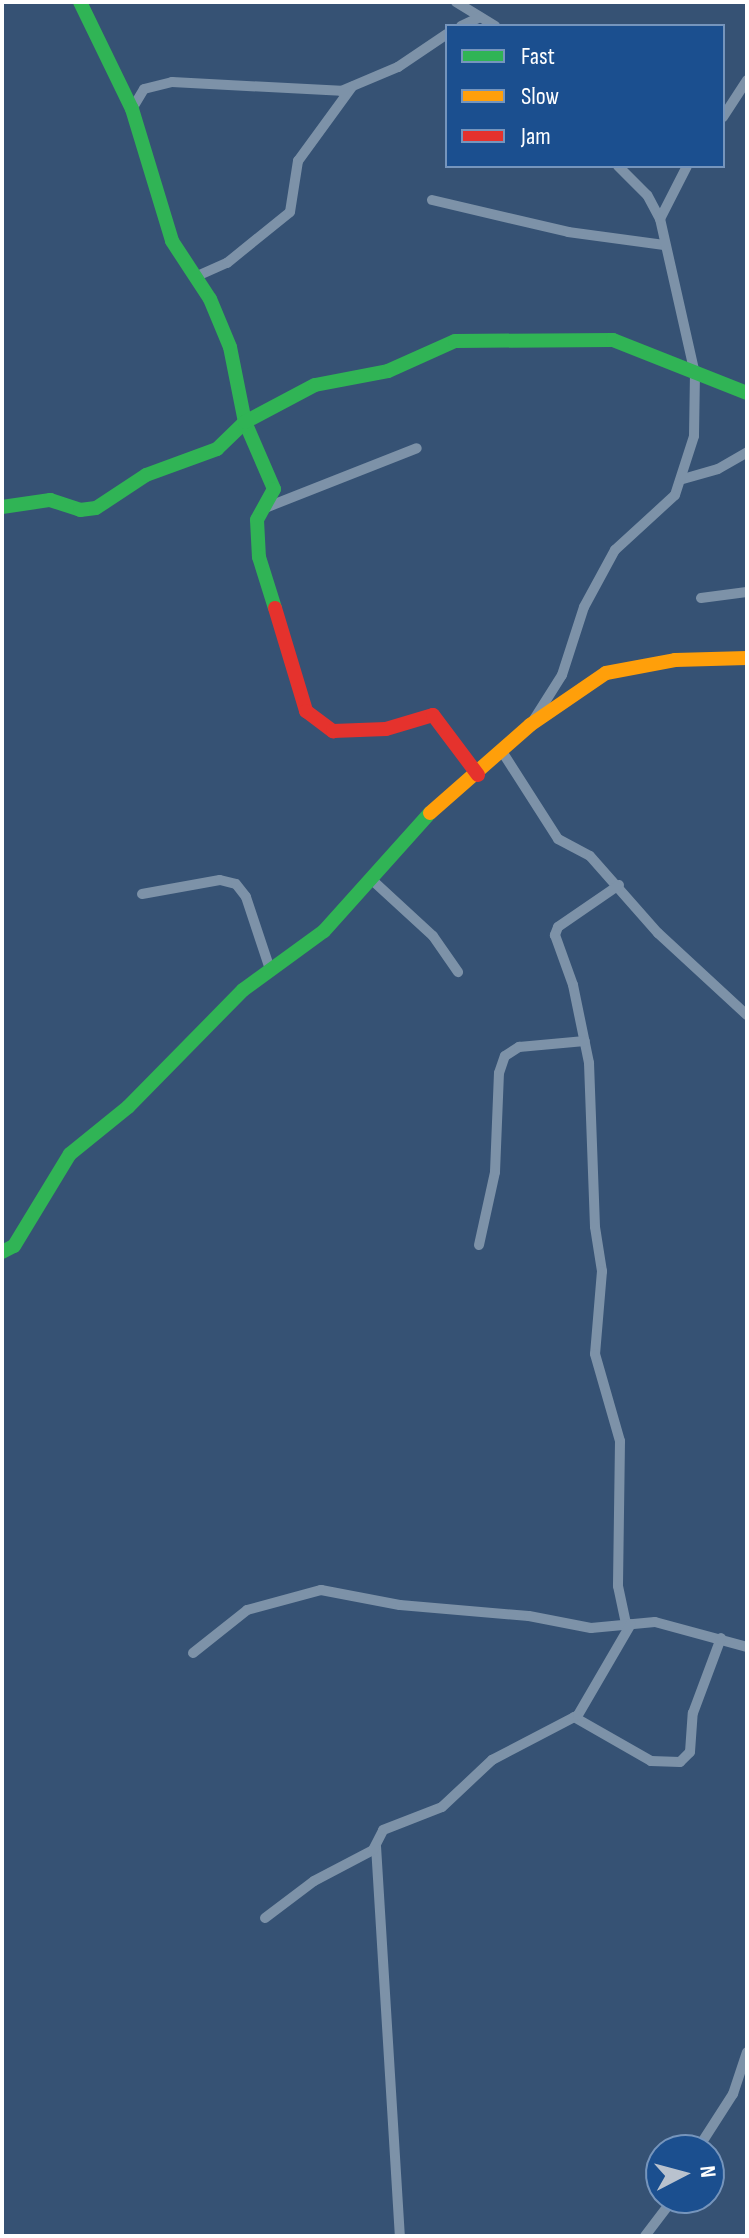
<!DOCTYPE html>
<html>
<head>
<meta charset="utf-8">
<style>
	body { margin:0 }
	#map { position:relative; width:749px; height:2238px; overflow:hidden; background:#365274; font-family:"Sofia Sans Condensed",sans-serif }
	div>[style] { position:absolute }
	.street>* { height:10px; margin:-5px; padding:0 5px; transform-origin:5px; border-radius:5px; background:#7d92a8 }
	.fast>* { height:14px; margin:-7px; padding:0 7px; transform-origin:7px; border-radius:7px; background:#30b455 }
	.slow>* { height:14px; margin:-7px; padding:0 7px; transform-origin:7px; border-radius:7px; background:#ff9f0a }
	.jam>* { height:14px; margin:-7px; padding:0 7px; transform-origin:7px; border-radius:7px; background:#e5322d }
	span { translate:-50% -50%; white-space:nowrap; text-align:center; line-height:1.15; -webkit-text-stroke:6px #1b4f8f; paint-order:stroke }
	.frame { position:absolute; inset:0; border:4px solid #fff; pointer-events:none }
	.legend { position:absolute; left:445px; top:24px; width:280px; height:144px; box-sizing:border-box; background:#1b4f8f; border:2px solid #7695bc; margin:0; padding:10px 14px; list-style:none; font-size:24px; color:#fff }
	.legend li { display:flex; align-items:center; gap:16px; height:40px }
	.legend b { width:40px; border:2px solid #7695bc }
	.north { position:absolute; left:645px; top:2134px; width:80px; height:80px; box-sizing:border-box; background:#1b4f8f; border:2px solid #7695bc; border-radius:50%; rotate:84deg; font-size:22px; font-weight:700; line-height:32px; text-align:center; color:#fff }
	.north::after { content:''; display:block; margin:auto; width:28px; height:36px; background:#b9c2ce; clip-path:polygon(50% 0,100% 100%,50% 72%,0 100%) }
</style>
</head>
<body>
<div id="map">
	<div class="street">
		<i style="left:456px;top:2px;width:46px;rotate:31.6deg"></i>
		<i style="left:461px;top:26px;width:21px;rotate:-25deg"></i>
		<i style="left:132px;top:109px;width:23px;rotate:-59deg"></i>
		<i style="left:144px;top:89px;width:29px;rotate:-14deg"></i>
		<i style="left:172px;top:82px;width:169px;rotate:3deg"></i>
		<i style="left:341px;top:91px;width:62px;rotate:-22.8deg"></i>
		<i style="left:398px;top:67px;width:59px;rotate:-34deg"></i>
		<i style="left:723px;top:117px;width:44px;rotate:-57deg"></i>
		<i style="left:432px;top:200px;width:140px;rotate:13.2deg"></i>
		<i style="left:568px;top:232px;width:97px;rotate:7.7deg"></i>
		<i style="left:660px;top:219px;width:59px;rotate:-63deg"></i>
		<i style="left:195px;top:277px;width:35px;rotate:-24deg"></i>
		<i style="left:227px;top:263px;width:81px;rotate:-39deg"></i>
		<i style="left:290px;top:212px;width:52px;rotate:-81.1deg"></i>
		<i style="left:298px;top:161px;width:92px;rotate:-53.9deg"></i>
		<i style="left:683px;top:479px;width:36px;rotate:-16deg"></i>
		<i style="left:718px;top:469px;width:34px;rotate:-30deg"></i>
		<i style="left:265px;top:508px;width:163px;rotate:-21.5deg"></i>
		<i style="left:701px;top:598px;width:46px;rotate:-7.4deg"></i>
		<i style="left:533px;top:721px;width:54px;rotate:-57.8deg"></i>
		<i style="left:562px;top:675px;width:71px;rotate:-72.1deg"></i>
		<i style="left:584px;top:607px;width:65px;rotate:-61.5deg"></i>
		<i style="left:615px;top:550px;width:81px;rotate:-42.5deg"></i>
		<i style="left:675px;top:495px;width:62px;rotate:-72.1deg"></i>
		<i style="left:694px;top:436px;width:62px;rotate:-89.1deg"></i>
		<i style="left:695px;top:374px;width:159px;rotate:-102.7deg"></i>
		<i style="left:660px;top:219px;width:27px;rotate:-118deg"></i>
		<i style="left:647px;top:195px;width:41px;rotate:-135deg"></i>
		<i style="left:503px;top:753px;width:102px;rotate:57.4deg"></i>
		<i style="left:558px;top:839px;width:36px;rotate:28deg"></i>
		<i style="left:590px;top:856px;width:103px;rotate:48.6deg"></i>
		<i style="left:658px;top:933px;width:121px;rotate:42.7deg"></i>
		<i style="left:371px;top:879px;width:84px;rotate:42.6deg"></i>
		<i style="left:433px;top:936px;width:44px;rotate:55.2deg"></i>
		<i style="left:619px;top:885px;width:74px;rotate:145.5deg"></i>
		<i style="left:558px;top:927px;width:9px;rotate:111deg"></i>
		<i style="left:555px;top:935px;width:53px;rotate:70.2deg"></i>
		<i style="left:573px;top:985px;width:80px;rotate:78.4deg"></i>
		<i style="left:589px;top:1063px;width:164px;rotate:87.9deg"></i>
		<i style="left:595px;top:1227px;width:45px;rotate:81deg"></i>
		<i style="left:602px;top:1271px;width:83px;rotate:94.8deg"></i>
		<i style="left:595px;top:1354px;width:91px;rotate:74deg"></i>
		<i style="left:620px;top:1441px;width:145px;rotate:90.8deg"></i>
		<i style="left:618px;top:1586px;width:40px;rotate:78deg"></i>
		<i style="left:142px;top:894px;width:79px;rotate:-10.2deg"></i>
		<i style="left:220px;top:880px;width:16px;rotate:14deg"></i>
		<i style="left:236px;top:884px;width:16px;rotate:52deg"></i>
		<i style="left:246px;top:897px;width:76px;rotate:71.6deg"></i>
		<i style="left:479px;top:1245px;width:75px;rotate:-77.6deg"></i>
		<i style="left:495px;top:1172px;width:99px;rotate:-87.7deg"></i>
		<i style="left:499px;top:1073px;width:18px;rotate:-71deg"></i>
		<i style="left:505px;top:1056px;width:17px;rotate:-33deg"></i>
		<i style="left:519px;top:1047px;width:66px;rotate:-5.2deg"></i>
		<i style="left:193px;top:1653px;width:69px;rotate:-38.5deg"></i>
		<i style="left:247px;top:1610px;width:77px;rotate:-15.1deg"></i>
		<i style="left:321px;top:1590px;width:80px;rotate:10.8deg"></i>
		<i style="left:400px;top:1605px;width:129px;rotate:4.9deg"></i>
		<i style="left:529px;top:1616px;width:63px;rotate:11deg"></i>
		<i style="left:591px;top:1628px;width:64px;rotate:-5.4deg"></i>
		<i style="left:655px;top:1622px;width:95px;rotate:15.2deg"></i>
		<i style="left:574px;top:1717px;width:89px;rotate:29.7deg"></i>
		<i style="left:651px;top:1761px;width:29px;rotate:2deg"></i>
		<i style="left:680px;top:1762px;width:14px;rotate:-45deg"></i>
		<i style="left:690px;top:1752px;width:39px;rotate:-86deg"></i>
		<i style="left:693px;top:1713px;width:80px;rotate:-69.5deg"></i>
		<i style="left:376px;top:1846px;width:391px;rotate:86.5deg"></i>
		<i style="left:265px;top:1918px;width:61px;rotate:-37.1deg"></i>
		<i style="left:314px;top:1881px;width:67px;rotate:-27.7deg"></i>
		<i style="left:373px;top:1850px;width:22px;rotate:-63deg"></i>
		<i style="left:383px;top:1830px;width:63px;rotate:-21.3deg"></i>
		<i style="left:442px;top:1807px;width:69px;rotate:-43.2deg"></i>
		<i style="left:492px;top:1760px;width:97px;rotate:-27.6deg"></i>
		<i style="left:578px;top:1715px;width:105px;rotate:-59.8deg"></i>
		<i style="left:697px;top:2150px;width:67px;rotate:-57.3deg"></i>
		<i style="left:733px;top:2094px;width:44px;rotate:-71.6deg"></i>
		<i style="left:645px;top:2236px;width:48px;rotate:-52.7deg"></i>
	</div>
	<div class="fast">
		<i style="left:80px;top:2px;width:119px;rotate:64.1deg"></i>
		<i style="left:132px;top:109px;width:138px;rotate:73.1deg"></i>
		<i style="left:172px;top:241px;width:69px;rotate:56.8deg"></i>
		<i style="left:210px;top:299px;width:52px;rotate:67.4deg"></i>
		<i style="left:230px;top:347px;width:76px;rotate:78.7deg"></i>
		<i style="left:245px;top:422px;width:73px;rotate:66.6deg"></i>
		<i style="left:274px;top:489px;width:35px;rotate:119deg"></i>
		<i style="left:257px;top:520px;width:37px;rotate:87deg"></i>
		<i style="left:259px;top:557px;width:53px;rotate:72.6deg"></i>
		<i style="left:2px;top:507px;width:49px;rotate:-8.3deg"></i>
		<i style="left:50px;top:500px;width:32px;rotate:18deg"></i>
		<i style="left:80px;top:510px;width:16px;rotate:-7deg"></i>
		<i style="left:96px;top:508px;width:60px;rotate:-33.4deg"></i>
		<i style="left:146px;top:475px;width:76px;rotate:-20.1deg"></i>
		<i style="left:217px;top:449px;width:39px;rotate:-44deg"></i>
		<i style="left:245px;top:422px;width:79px;rotate:-27.9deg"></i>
		<i style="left:315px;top:385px;width:74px;rotate:-10.9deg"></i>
		<i style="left:388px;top:371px;width:73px;rotate:-24.1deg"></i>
		<i style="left:455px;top:341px;width:158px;rotate:-0.4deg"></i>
		<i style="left:613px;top:340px;width:144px;rotate:21.6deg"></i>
		<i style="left:2px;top:1252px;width:13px;rotate:-27deg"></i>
		<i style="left:14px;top:1246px;width:108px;rotate:-58.7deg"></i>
		<i style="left:70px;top:1154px;width:75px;rotate:-39deg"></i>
		<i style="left:128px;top:1107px;width:164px;rotate:-45.5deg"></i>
		<i style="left:243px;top:990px;width:100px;rotate:-36.1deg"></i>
		<i style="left:324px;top:931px;width:159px;rotate:-48.1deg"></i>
	</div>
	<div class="slow">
		<i style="left:430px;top:813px;width:133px;rotate:-41.3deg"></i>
		<i style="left:530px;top:725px;width:92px;rotate:-34.4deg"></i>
		<i style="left:606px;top:673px;width:70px;rotate:-10.7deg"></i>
		<i style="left:675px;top:660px;width:72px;rotate:-1.6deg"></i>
	</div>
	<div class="jam">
		<i style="left:275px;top:608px;width:108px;rotate:73.2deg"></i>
		<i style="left:306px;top:711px;width:34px;rotate:37deg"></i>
		<i style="left:333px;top:731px;width:53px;rotate:-2.2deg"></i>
		<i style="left:386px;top:729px;width:49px;rotate:-16.6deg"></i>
		<i style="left:433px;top:715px;width:75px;rotate:53.1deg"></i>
	</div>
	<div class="frame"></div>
	<ul class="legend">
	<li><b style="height:10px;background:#30b455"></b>Fast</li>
	<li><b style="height:10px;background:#ff9f0a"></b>Slow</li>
	<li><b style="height:10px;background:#e5322d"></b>Jam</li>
	</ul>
	<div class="north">N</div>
</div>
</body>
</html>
